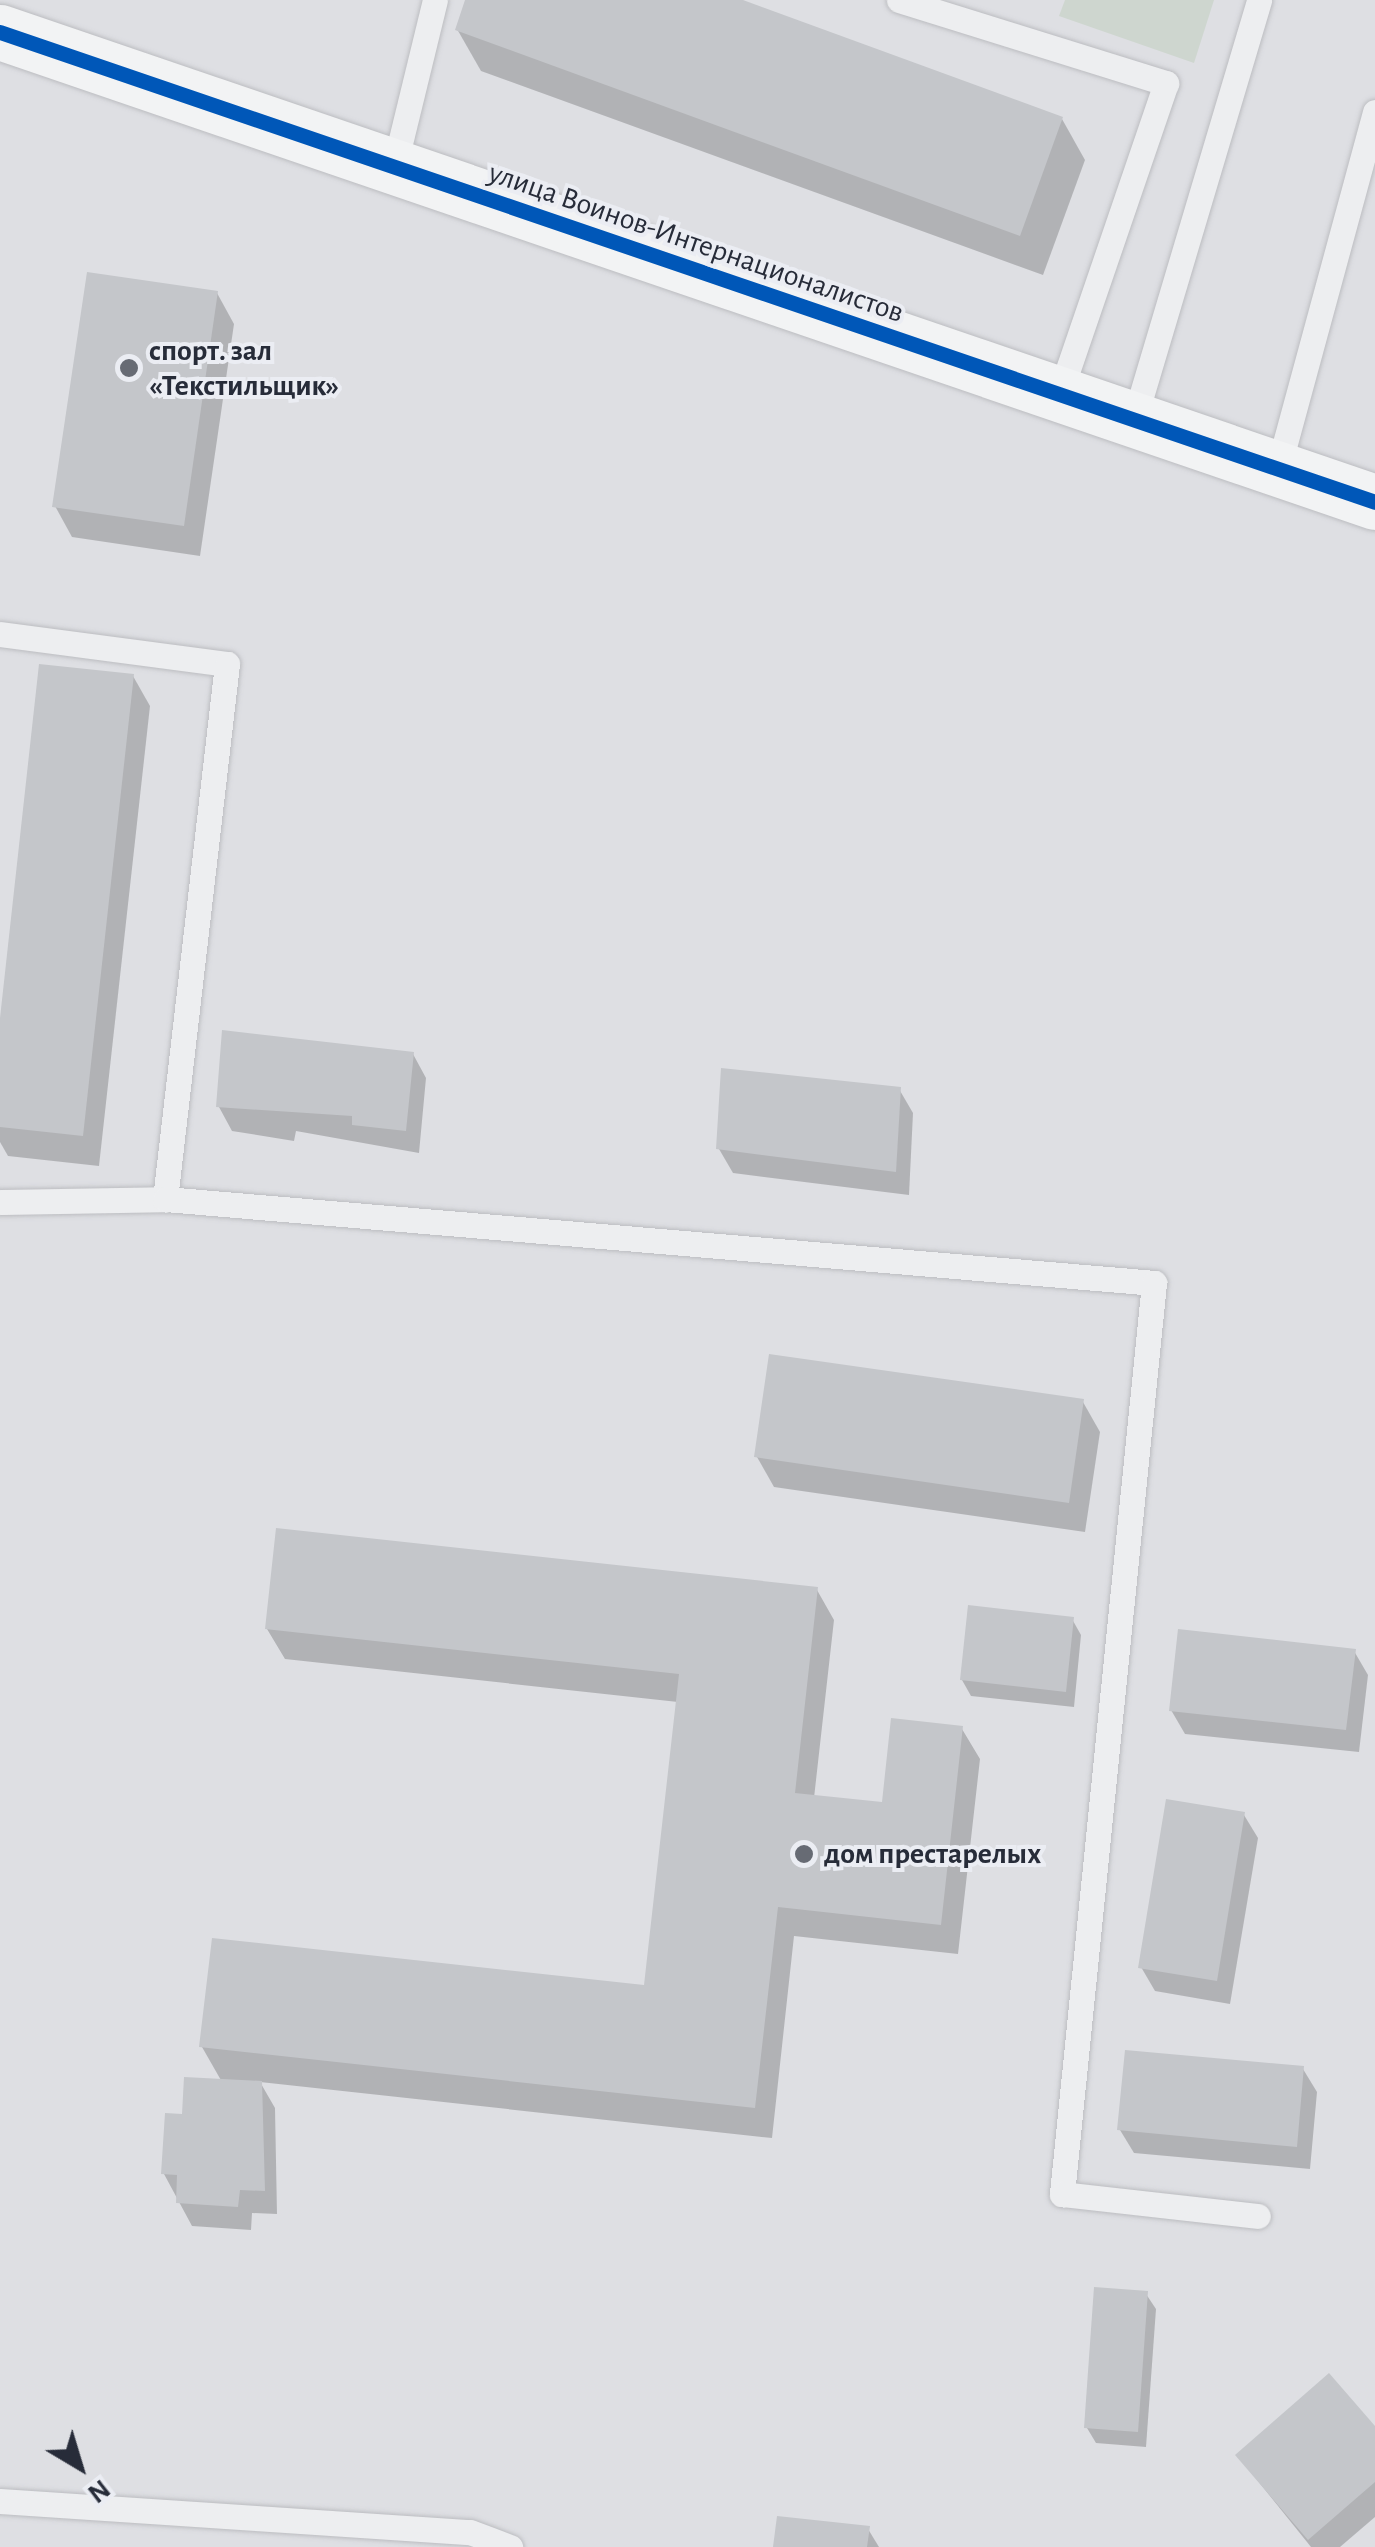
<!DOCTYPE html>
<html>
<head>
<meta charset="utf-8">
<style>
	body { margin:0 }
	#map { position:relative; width:1375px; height:2547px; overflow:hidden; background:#dedfe3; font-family:"Alegreya Sans",sans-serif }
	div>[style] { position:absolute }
	.green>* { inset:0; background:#ced6cf }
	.shadow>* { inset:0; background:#0003 }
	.building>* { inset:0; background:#c4c6ca }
	.roads { filter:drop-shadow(0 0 2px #bcbdc1) drop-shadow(0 0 2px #bcbdc1) }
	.lane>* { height:25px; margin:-12.5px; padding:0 12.5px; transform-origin:12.5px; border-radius:12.5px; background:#edeef0 }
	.secondary>* { height:55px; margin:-27.5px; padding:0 27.5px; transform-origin:27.5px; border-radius:27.5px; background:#f2f3f4 }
	.cycleway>* { height:15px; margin:-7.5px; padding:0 7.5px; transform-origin:7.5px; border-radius:7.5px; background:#0057b8 }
	.dots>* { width:28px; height:28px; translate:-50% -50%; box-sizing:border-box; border:5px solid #ebedf3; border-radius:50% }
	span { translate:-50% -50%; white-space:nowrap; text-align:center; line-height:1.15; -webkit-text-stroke:8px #ebedf3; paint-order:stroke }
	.street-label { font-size:30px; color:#272c39 }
	.poi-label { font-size:30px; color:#272c39; font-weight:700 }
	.left { translate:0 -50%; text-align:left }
	.north { position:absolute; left:30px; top:2417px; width:100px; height:100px; -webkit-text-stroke:8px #ebedf3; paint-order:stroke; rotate:142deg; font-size:28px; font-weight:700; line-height:40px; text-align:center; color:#272c39 }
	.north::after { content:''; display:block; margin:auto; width:35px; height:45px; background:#272c39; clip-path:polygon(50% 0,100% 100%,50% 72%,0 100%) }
</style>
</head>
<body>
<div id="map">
	<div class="green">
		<i style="clip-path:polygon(1065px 0,1214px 0,1194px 63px,1059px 16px)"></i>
	</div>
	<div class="shadow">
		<i style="clip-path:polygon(468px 0,736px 0,1062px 119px,1085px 160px,1043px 275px,481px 71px,457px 29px)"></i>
		<i style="clip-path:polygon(217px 293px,234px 324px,200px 556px,72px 537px,55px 506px)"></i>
		<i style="clip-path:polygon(133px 676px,150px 706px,99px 1166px,8px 1156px,0 1142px,0 1040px)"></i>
		<i style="clip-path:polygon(413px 1054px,426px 1078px,419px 1153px,296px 1131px,294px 1141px,232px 1131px,219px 1107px)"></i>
		<i style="clip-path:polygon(899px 1089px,913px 1113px,909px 1195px,733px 1173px,719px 1149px)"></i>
		<i style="clip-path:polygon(1083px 1402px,1100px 1432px,1085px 1532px,774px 1487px,757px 1457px)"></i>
		<i style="clip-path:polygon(817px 1590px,834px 1620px,814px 1798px,884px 1805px,962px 1729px,980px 1759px,958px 1954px,794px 1936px,772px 2138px,260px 2082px,275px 2108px,277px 2214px,252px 2213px,251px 2230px,192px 2226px,164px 2174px,184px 2117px,222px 2082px,202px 2047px,646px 1988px,678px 1702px,285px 1659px,267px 1629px)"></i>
		<i style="clip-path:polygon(1072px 1619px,1081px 1635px,1074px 1707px,971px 1696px,962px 1680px)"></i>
		<i style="clip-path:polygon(1354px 1651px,1368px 1675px,1359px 1752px,1185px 1734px,1171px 1710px)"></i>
		<i style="clip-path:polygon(1244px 1815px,1258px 1838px,1230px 2004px,1155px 1991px,1141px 1967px)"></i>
		<i style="clip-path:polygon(1303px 2069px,1317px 2092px,1310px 2169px,1134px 2153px,1120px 2130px)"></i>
		<i style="clip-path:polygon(1146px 2294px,1156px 2309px,1146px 2447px,1096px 2443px,1087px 2428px)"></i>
		<i style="clip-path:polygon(1375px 2430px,1375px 2517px,1340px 2547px,1311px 2547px,1238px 2456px)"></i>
		<i style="clip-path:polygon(868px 2529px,879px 2547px,776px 2547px)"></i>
	</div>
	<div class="building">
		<i style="clip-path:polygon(465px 0,743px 0,1063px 117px,1020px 236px,455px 30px)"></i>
		<i style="clip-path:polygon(87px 272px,218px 291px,184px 526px,52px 507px)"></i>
		<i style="clip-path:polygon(39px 664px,134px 674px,83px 1136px,0 1127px,0 1018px)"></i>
		<i style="clip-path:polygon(222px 1030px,414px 1052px,406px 1131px,352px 1125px,352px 1116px,216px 1107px)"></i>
		<i style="clip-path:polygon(721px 1068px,901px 1087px,896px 1172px,716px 1149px)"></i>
		<i style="clip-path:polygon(769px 1354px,1084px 1399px,1069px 1503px,754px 1457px)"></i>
		<i style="clip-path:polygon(276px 1528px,818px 1587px,795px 1793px,882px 1802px,891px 1718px,963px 1726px,941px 1925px,778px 1907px,755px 2108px,199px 2047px,212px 1938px,644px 1985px,679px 1674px,265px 1629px)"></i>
		<i style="clip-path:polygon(968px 1605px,1074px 1617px,1066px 1692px,960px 1680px)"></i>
		<i style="clip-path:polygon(1178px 1629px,1356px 1649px,1346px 1730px,1169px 1711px)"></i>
		<i style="clip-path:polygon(1166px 1799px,1245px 1812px,1217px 1981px,1138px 1968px)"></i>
		<i style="clip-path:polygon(1125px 2050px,1304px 2066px,1297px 2147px,1117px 2130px)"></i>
		<i style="clip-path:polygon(184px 2077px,262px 2081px,265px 2191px,240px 2190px,238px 2207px,176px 2203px,177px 2175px,161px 2174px,165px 2113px,182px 2114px)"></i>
		<i style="clip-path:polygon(1094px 2287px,1148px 2291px,1138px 2432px,1084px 2428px)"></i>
		<i style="clip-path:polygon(1329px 2373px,1375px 2426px,1375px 2482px,1308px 2540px,1235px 2455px)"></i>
		<i style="clip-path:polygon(777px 2516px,870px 2526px,867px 2547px,773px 2547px)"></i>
	</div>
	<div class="roads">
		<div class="lane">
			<i style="left:899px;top:0;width:280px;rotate:17.3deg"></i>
			<i style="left:1166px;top:83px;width:330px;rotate:108.9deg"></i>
			<i style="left:394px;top:168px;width:173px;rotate:-76.3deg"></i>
			<i style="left:1134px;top:420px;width:438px;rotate:-73.4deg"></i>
			<i style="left:1278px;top:469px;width:370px;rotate:-74.8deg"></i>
			<i style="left:0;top:634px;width:229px;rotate:7.5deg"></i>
			<i style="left:227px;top:664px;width:539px;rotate:96.61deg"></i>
			<i style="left:0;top:1202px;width:165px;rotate:-1deg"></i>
			<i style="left:165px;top:1199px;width:993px;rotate:4.85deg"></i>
			<i style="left:1154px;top:1283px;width:916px;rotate:95.77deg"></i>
			<i style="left:1062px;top:2194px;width:197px;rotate:6.4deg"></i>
			<i style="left:0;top:2501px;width:471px;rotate:3.8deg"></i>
			<i style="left:470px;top:2532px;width:43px;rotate:20.6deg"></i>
		</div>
		<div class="secondary">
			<i style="left:0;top:32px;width:1453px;rotate:18.87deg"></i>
		</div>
	</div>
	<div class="cycleway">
		<i style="left:0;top:32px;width:1453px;rotate:18.87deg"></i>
	</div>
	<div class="dots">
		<i style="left:129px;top:368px;background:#676b74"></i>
		<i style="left:804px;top:1854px;background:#676b74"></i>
	</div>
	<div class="street-label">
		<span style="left:696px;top:243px;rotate:19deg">улица Воинов-Интернационалистов</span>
	</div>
	<div class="poi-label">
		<span class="left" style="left:149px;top:368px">спорт. зал<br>«Текстильщик»</span>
		<span class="left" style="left:824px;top:1854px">дом престарелых</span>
	</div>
	<div class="north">N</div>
</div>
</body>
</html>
